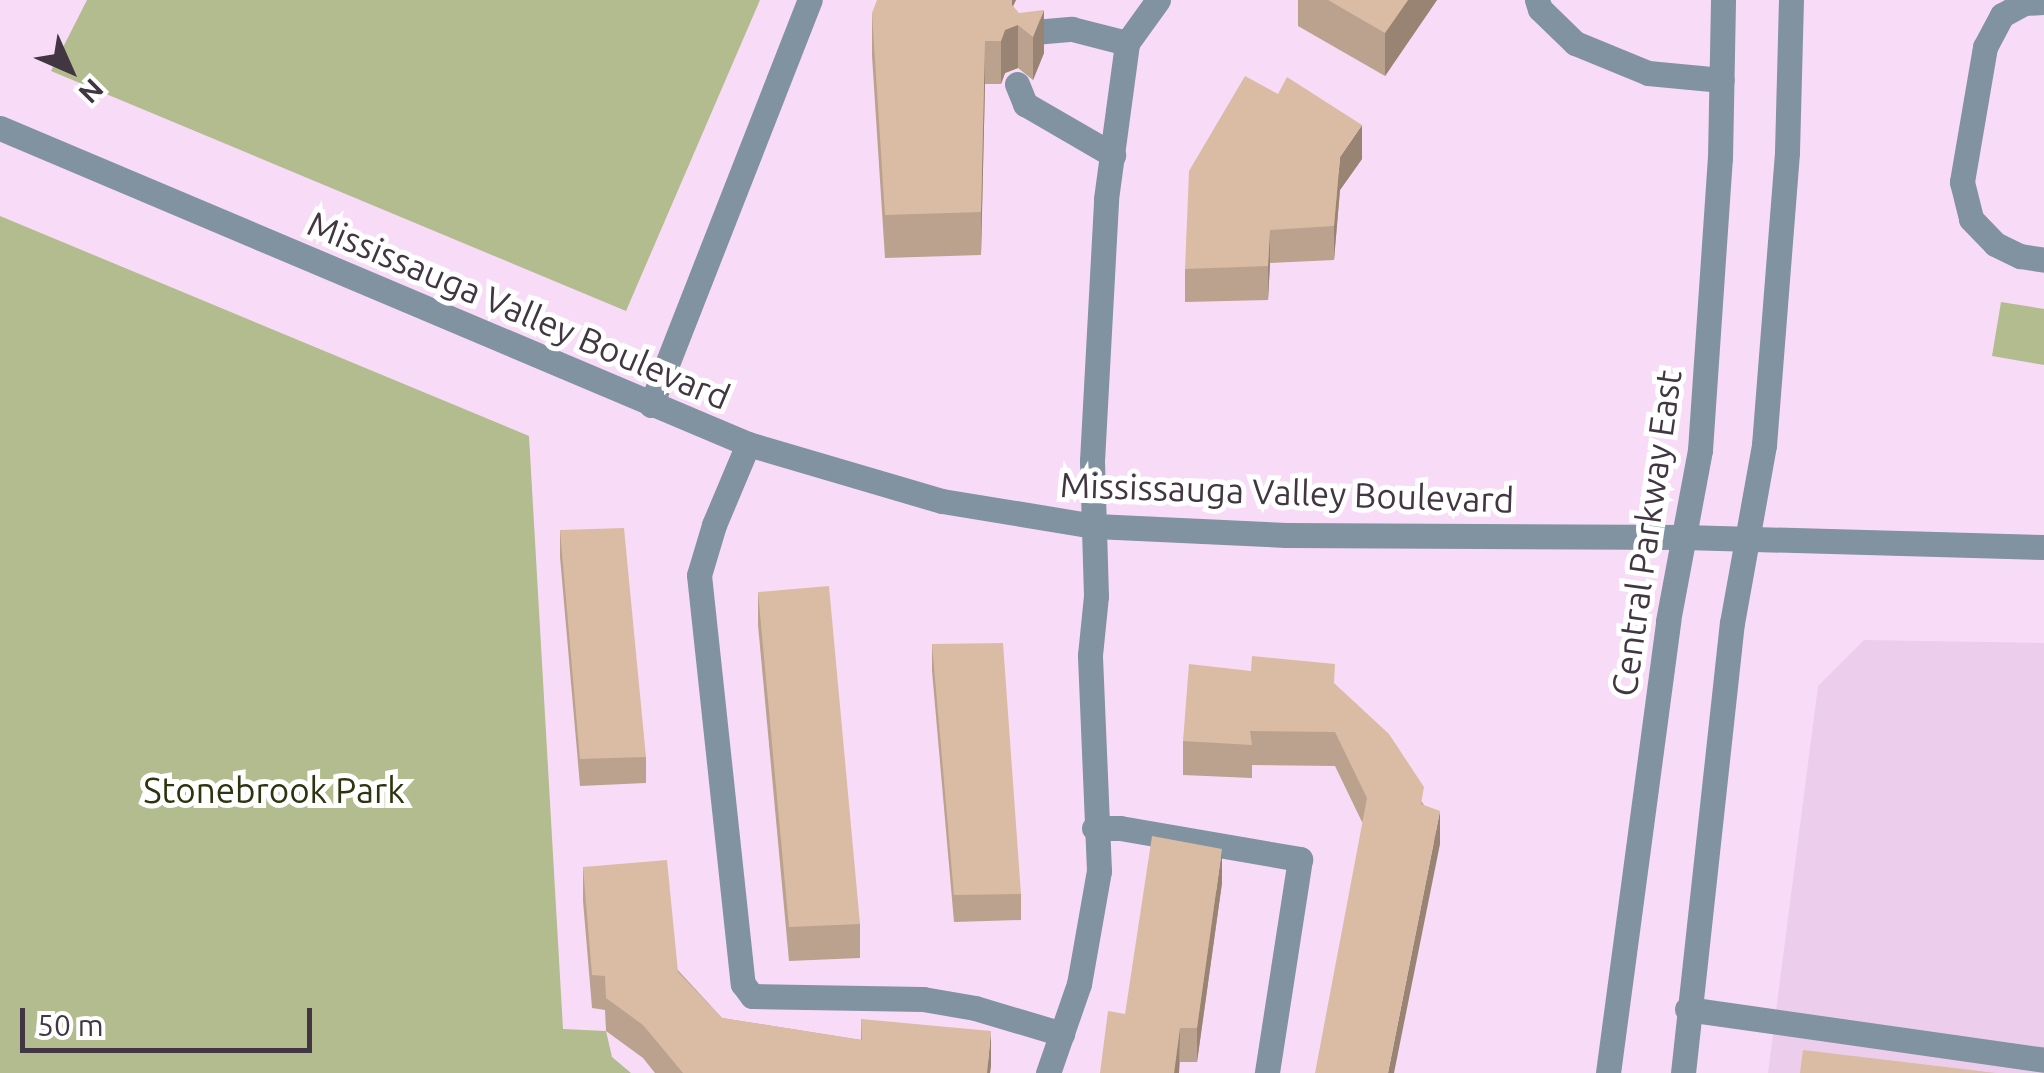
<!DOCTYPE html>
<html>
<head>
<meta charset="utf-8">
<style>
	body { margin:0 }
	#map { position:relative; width:2044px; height:1073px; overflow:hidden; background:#f8dcf7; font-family:Ubuntu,sans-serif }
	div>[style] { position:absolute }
	.built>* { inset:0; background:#edcdec }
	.green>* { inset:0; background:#b2bc8e }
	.minor>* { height:25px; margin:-12.5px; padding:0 12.5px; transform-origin:12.5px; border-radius:12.5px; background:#8192a1 }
	.wall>* { inset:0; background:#bba28e }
	.shaded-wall>* { inset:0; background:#998474 }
	.building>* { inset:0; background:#dabca5 }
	span { translate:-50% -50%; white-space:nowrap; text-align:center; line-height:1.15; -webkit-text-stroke:10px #fff; paint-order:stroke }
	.street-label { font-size:35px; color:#413641 }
	.park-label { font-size:35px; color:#2e340e }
	.north { position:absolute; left:20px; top:20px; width:100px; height:100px; -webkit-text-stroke:8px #fff; paint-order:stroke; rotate:135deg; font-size:28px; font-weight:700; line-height:40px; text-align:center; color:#413641 }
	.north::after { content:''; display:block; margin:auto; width:35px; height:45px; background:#413641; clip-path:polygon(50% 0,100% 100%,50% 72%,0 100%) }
	.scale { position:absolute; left:20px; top:1008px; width:292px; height:45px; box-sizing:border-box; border:5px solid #413641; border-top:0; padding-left:12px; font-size:30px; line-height:35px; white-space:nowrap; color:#413641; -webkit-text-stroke:8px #fff; paint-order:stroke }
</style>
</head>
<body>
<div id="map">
	<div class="built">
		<i style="clip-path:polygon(1864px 640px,2044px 643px,2044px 1073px,1768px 1073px,1818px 686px)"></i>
	</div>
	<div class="green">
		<i style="clip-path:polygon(87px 0,760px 0,626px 311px,51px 71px)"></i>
		<i style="clip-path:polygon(0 216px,529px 436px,563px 1029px,606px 1031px,612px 1057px,631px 1073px,0 1073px)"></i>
		<i style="clip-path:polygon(2001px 302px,2044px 309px,2044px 365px,1992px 356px)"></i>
	</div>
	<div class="minor">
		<i style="left:1537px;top:0;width:9px;rotate:72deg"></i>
		<i style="left:1540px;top:9px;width:49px;rotate:44.2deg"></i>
		<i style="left:1575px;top:43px;width:79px;rotate:22.3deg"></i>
		<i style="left:1648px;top:73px;width:74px;rotate:5.4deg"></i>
		<i style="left:2044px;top:2px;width:20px;rotate:177deg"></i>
		<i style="left:2024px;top:3px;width:25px;rotate:151deg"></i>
		<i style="left:2002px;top:15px;width:36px;rotate:118deg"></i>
		<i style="left:1985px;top:47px;width:137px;rotate:99.7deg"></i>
		<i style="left:1962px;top:182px;width:38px;rotate:76deg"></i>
		<i style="left:1971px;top:219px;width:35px;rotate:46deg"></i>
		<i style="left:1995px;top:244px;width:28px;rotate:26deg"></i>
		<i style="left:2020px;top:256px;width:24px;rotate:9deg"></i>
		<i style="left:1027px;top:42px;width:12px;rotate:-55deg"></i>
		<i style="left:1034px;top:32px;width:38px;rotate:-5deg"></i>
		<i style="left:1072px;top:29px;width:57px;rotate:14.3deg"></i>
		<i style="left:1017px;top:84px;width:22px;rotate:68deg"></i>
		<i style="left:1025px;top:104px;width:102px;rotate:30.1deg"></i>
		<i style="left:0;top:128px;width:812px;rotate:22.9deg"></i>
		<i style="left:748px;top:444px;width:202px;rotate:16.4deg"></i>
		<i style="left:942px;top:501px;width:155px;rotate:9.3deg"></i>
		<i style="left:1095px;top:526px;width:191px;rotate:2.7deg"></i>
		<i style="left:1286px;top:535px;width:398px;rotate:0.3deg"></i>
		<i style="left:1684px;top:537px;width:360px;rotate:1.6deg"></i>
		<i style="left:651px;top:405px;width:435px;rotate:-68.6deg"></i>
		<i style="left:748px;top:444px;width:88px;rotate:112.8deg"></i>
		<i style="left:714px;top:525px;width:52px;rotate:106.7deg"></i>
		<i style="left:699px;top:575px;width:411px;rotate:83.9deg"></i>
		<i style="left:743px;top:984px;width:15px;rotate:53deg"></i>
		<i style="left:752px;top:996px;width:171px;rotate:1deg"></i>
		<i style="left:923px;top:999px;width:53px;rotate:9.8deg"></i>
		<i style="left:975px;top:1008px;width:91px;rotate:16.6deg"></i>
		<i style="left:1094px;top:828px;width:26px"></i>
		<i style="left:1120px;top:828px;width:183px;rotate:9.8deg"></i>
		<i style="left:1300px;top:859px;width:217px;rotate:98.8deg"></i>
		<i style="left:1687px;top:1009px;width:361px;rotate:8.1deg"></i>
		<i style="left:1048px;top:1073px;width:94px;rotate:-70.8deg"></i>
		<i style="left:1079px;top:984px;width:115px;rotate:-80deg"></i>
		<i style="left:1099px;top:871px;width:216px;rotate:-92.4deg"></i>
		<i style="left:1090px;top:655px;width:59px;rotate:-84.2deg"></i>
		<i style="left:1096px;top:596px;width:135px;rotate:-91.7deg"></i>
		<i style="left:1092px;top:461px;width:262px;rotate:-86.9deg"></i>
		<i style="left:1106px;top:199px;width:157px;rotate:-82.3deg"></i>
		<i style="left:1127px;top:43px;width:53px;rotate:-54.2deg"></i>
		<i style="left:1608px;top:1073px;width:456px;rotate:-82.4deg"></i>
		<i style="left:1668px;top:621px;width:174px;rotate:-79.4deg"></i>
		<i style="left:1700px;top:450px;width:293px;rotate:-86.1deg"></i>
		<i style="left:1720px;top:158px;width:158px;rotate:-88.9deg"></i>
		<i style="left:1683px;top:1073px;width:453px;rotate:-83.8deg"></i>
		<i style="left:1732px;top:623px;width:181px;rotate:-79.8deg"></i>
		<i style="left:1764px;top:445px;width:294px;rotate:-85.5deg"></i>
		<i style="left:1787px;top:152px;width:152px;rotate:-88.5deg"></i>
	</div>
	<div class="wall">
		<i style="clip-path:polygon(1016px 0,1013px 6px,1044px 53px,1033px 80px,1018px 68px,1005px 73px,1001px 84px,985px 84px,981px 255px,885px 258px,872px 56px,872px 13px)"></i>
		<i style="clip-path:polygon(1298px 0,1437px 0,1385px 76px,1298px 26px)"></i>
		<i style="clip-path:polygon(1362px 159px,1340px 190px,1334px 260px,1270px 263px,1268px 300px,1185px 302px,1185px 269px)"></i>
		<i style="clip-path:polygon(560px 530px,646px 757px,646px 783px,580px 786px,560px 557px)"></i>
		<i style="clip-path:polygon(758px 592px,860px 924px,860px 958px,789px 961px,758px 625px)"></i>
		<i style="clip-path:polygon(932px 644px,1021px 894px,1021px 920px,954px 922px,932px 671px)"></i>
		<i style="clip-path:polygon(1335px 684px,1424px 805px,1440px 844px,1362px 822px,1335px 766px,1252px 765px,1252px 778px,1183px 775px,1183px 741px)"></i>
		<i style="clip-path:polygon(583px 867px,722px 1018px,861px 1040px,861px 1019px,991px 1065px,990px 1073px,655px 1073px,643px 1058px,606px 1031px,605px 1010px,592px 1008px,583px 901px)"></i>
		<i style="clip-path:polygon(1222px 883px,1197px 1062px,1180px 1062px,1179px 1073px,1100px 1073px)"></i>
	</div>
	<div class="shaded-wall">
		<i style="clip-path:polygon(1001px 0,1016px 0,1013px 6px,1018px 25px,1018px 68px,1005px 73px,1001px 84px,1001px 41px,1005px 30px)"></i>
		<i style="clip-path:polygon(1408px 0,1437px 0,1385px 76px,1385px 33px)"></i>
		<i style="clip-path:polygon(1044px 10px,1044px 53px,1033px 80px,1033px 37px)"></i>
		<i style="clip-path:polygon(985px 41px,985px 84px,981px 255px,981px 212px)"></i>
		<i style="clip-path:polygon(1362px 125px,1362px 159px,1340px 190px,1334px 260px,1334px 226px,1340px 157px)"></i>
		<i style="clip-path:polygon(1270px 230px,1270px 263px,1268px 300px,1268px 266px)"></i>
		<i style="clip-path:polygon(1440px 811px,1440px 844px,1394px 1073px,1388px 1073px)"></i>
		<i style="clip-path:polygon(1222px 849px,1222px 883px,1197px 1062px,1197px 1028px)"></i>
		<i style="clip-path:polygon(1180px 1028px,1179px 1073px,1174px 1073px)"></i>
		<i style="clip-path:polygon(991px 1031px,991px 1065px,990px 1073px,987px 1073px)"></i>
	</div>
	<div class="building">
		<i style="clip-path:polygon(877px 0,1012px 0,1012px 5px,1019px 13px,1044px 10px,1033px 37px,1018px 25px,1005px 30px,1001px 41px,985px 41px,981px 212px,885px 215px,872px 13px)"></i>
		<i style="clip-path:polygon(1328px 0,1408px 0,1385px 33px)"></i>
		<i style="clip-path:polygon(1245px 76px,1278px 94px,1287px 77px,1362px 125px,1340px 157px,1334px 226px,1270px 230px,1268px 266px,1185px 269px,1189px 171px)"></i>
		<i style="clip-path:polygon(624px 528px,646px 757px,580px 759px,560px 530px)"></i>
		<i style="clip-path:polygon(829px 586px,860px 924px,789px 927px,758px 592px)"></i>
		<i style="clip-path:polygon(1003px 643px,1021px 894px,954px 895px,932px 644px)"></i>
		<i style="clip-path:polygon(1252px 656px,1335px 664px,1334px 683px,1389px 734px,1424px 787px,1421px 804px,1440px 811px,1388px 1073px,1315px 1073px,1367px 798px,1335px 732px,1250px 731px,1252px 745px,1183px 741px,1189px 664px,1251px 671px)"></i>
		<i style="clip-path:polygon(1152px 836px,1222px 849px,1197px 1028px,1180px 1028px,1174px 1073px,1100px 1073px,1108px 1011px,1125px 1014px)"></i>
		<i style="clip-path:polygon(667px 860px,678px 972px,722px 1018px,862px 1040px,861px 1019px,991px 1031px,987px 1073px,683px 1073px,643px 1025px,606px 998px,605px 976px,592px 975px,583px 867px)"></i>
		<i style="clip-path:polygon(1803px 1050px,1996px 1073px,1800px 1073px)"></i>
	</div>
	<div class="street-label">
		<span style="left:519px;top:310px;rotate:23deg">Mississauga Valley Boulevard</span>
		<span style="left:1287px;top:492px;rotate:2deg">Mississauga Valley Boulevard</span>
		<span style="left:1646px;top:533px;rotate:-82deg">Central Parkway East</span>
	</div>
	<div class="park-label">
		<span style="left:274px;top:790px">Stonebrook Park</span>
	</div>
	<div class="north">N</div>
	<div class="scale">50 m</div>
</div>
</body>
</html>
